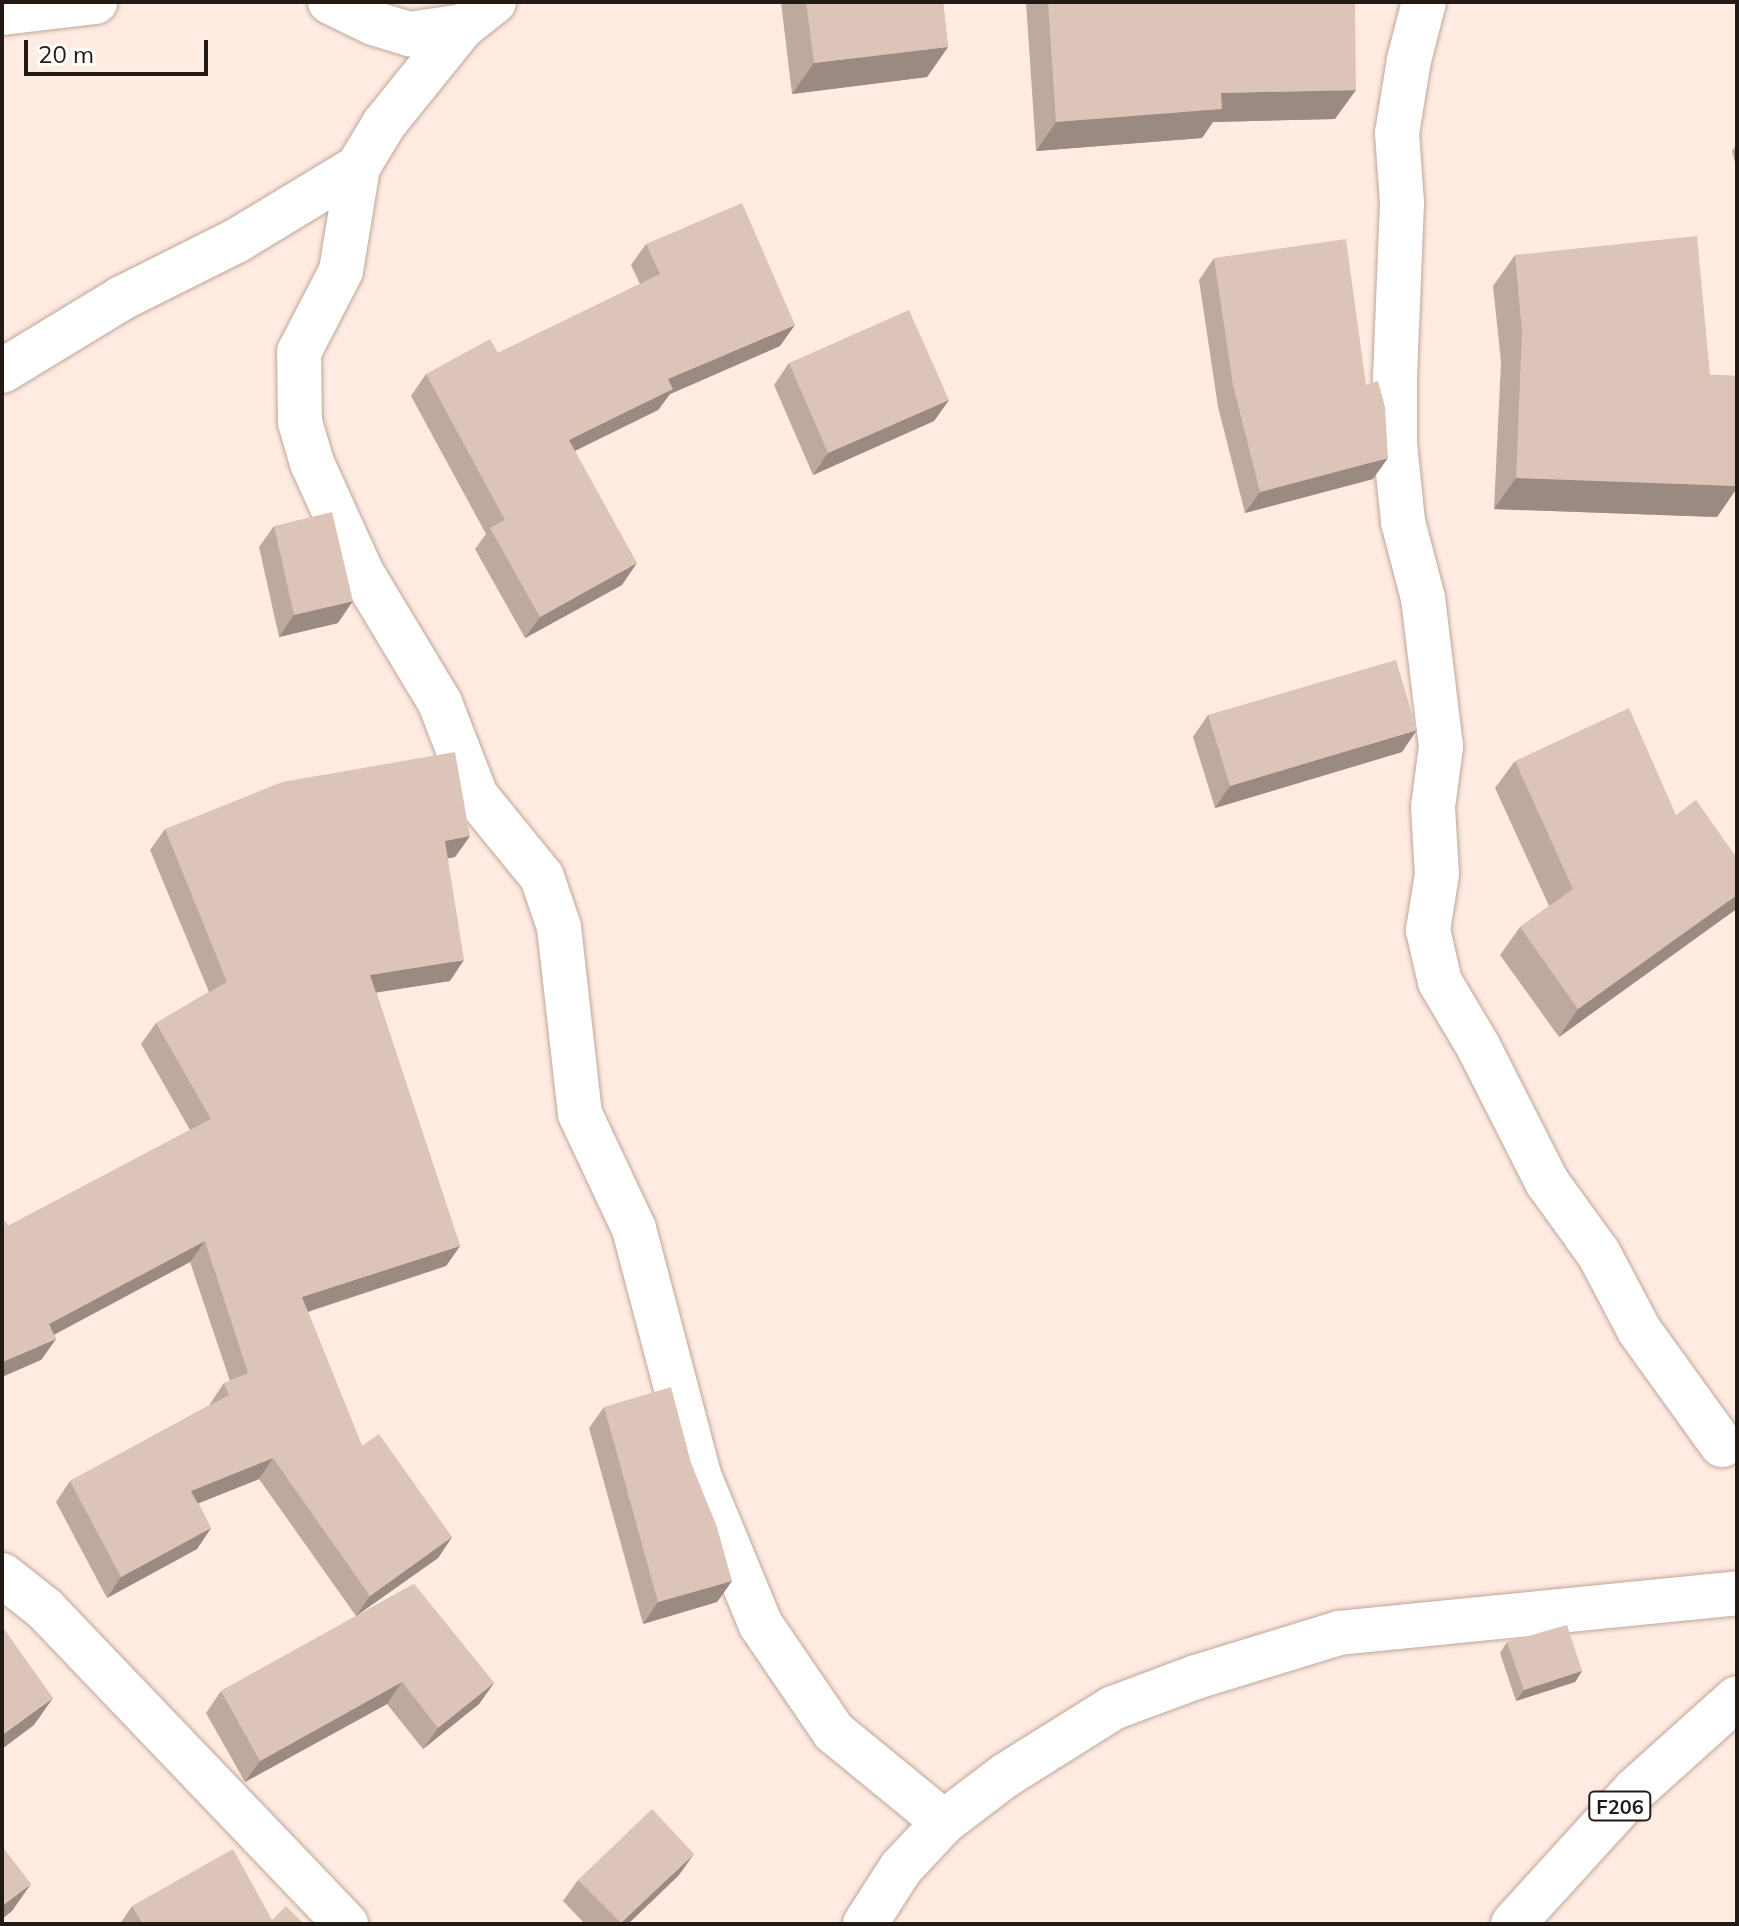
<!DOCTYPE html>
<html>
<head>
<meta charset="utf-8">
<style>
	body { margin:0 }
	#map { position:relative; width:1739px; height:1926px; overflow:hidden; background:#ffebe1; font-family:Mulish,sans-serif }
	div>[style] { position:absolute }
	.roads { filter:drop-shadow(0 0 2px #bea79b) drop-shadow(0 0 2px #bea79b) }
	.street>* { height:44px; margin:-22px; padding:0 22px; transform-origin:22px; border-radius:22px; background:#fff }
	.primary>* { height:44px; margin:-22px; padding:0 22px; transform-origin:22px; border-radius:22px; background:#fff }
	.wall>* { inset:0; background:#bda99e }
	.shaded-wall>* { inset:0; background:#9a8a81 }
	.building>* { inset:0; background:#dcc5b8 }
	span { translate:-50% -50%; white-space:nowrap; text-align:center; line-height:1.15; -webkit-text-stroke:8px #fff; paint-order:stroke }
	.shield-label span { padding:2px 6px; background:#fff; border:2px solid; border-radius:6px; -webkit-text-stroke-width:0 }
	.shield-label { font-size:20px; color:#231a16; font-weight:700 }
	.frame { position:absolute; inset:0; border:4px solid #231a16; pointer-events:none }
	.scale { position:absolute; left:24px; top:40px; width:184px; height:36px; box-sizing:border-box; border:4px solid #231a16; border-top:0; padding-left:10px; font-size:24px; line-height:28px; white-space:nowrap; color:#231a16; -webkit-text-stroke:6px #fff; paint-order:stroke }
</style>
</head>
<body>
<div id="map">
	<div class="roads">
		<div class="street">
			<i style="left:330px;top:2px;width:48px;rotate:26deg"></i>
			<i style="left:373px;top:23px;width:39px;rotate:17deg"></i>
			<i style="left:410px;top:34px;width:54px;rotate:-8.6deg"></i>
			<i style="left:494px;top:2px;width:39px;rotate:142deg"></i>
			<i style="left:463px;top:26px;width:126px;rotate:128.9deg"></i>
			<i style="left:384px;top:124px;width:50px;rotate:121.2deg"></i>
			<i style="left:358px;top:167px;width:105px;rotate:99.3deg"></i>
			<i style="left:341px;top:271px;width:91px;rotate:117.4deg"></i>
			<i style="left:299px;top:352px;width:70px;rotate:89.2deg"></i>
			<i style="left:300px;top:422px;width:43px;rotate:73.7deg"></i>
			<i style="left:312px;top:463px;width:121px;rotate:65.6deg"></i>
			<i style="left:362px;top:573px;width:152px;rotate:59deg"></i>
			<i style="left:440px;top:703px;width:100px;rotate:68.8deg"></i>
			<i style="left:476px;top:796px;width:104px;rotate:50.8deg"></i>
			<i style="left:542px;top:877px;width:53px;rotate:71.2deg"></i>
			<i style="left:559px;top:927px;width:188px;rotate:83.6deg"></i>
			<i style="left:580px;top:1114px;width:127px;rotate:64.8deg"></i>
			<i style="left:634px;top:1229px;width:258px;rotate:75.2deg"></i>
			<i style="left:700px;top:1478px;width:159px;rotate:67.5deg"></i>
			<i style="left:761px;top:1625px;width:130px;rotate:55.7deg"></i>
			<i style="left:834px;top:1732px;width:142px;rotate:39.3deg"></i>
			<i style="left:1424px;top:2px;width:60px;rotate:104.5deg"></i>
			<i style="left:1409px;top:60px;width:74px;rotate:99.3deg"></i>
			<i style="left:1397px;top:133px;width:70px;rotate:85.9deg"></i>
			<i style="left:1402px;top:203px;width:171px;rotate:92.3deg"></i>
			<i style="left:1395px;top:374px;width:70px;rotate:90deg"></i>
			<i style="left:1395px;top:444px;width:78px;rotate:84.1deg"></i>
			<i style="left:1403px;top:522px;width:79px;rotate:75.3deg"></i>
			<i style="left:1423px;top:598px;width:150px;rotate:83.1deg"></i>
			<i style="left:1441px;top:747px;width:61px;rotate:97.6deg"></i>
			<i style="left:1433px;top:807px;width:67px;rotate:86.6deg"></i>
			<i style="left:1437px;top:874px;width:57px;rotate:99.1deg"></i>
			<i style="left:1428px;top:930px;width:53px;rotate:77deg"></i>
			<i style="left:1440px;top:982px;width:74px;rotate:59.3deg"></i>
			<i style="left:1478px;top:1046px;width:153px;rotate:63.1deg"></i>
			<i style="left:1547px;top:1182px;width:89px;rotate:54.2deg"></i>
			<i style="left:1599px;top:1254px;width:86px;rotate:62.2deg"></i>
			<i style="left:1639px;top:1330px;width:142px;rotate:54.2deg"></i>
			<i style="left:2px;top:13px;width:94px;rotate:-6.7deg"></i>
			<i style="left:2px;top:371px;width:140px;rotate:-31.3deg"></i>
			<i style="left:122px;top:298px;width:127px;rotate:-26.6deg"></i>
			<i style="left:236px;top:241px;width:143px;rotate:-31.2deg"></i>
			<i style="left:2px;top:1575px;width:55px;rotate:38.3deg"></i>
			<i style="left:45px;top:1609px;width:436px;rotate:46.3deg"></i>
			<i style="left:865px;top:1924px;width:67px;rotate:-57.3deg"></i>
			<i style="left:901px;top:1868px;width:63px;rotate:-46.9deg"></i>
			<i style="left:944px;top:1822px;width:78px;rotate:-37.2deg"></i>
			<i style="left:1006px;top:1775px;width:126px;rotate:-32.1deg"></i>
			<i style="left:1113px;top:1708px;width:89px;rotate:-20.5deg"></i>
			<i style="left:1196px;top:1677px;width:150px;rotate:-17.1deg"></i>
			<i style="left:1339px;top:1633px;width:400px;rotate:-5.7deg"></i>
		</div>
		<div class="primary">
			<i style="left:1513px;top:1924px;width:181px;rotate:-47.7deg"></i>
			<i style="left:1635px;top:1790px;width:137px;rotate:-42deg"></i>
		</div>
	</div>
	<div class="wall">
		<i style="clip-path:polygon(781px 2px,943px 2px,948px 47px,927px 77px,792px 94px)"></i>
		<i style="clip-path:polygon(1026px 2px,1355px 2px,1335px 119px,1213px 122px,1202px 138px,1036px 151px)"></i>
		<i style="clip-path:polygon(1737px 144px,1737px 170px,1732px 151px)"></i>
		<i style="clip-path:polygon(646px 244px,780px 346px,670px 394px,658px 410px,575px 451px,622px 585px,525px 638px,475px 549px,486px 534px,411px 396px,426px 374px,498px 353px,640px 284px,631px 265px)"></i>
		<i style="clip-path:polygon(1515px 255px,1710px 375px,1737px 376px,1737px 488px,1717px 517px,1494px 509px,1501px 362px,1493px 286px)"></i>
		<i style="clip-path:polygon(1214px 258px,1366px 385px,1373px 479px,1245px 513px,1218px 407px,1199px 280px)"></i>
		<i style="clip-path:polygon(789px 363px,949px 400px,934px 421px,813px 475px,774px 385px)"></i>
		<i style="clip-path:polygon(274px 526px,338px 623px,279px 637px,259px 547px)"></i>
		<i style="clip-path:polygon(1208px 715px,1402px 752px,1215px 808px,1193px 737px)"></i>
		<i style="clip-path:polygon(1515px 761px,1676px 815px,1735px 910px,1559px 1037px,1500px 955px,1520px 927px,1549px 906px,1495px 788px)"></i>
		<i style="clip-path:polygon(165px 829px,470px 836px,455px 857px,448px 858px,450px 981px,376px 992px,460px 1246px,446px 1266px,308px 1312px,362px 1446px,452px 1537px,438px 1558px,356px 1616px,259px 1479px,198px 1503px,211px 1528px,197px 1549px,107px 1598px,56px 1502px,70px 1481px,210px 1405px,210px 1404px,224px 1383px,230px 1381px,190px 1262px,54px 1334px,56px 1339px,41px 1360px,8px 1226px,190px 1130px,141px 1044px,156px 1023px,209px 992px,150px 850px)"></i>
		<i style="clip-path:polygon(604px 1407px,691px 1463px,732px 1581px,717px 1602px,643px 1624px,589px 1428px)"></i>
		<i style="clip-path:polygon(414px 1584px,494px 1683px,479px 1704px,423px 1749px,387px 1704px,245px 1782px,206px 1713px,221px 1691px)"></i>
		<i style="clip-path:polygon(1507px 1642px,1582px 1671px,1575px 1682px,1516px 1701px,1500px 1653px)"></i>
		<i style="clip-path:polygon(679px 1875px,628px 1924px,585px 1924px,563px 1901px,578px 1880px)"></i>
		<i style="clip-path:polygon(132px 1906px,272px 1920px,304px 1924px,120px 1924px)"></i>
	</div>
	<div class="shaded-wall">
		<i style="clip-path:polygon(948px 47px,927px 77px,792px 94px,814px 63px)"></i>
		<i style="clip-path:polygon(1356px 90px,1335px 119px,1213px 122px,1202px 138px,1036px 151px,1056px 122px,1221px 93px)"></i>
		<i style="clip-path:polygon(795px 325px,780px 346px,670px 394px,658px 410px,554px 461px,569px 440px,668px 379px)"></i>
		<i style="clip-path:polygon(949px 400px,934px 421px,813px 475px,828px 453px)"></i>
		<i style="clip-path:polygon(1388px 458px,1373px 479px,1245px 513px,1260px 492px)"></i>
		<i style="clip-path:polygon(1516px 478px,1737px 486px,1737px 488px,1717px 517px,1494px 509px)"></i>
		<i style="clip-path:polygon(637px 563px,622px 585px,525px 638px,540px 617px)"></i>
		<i style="clip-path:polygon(353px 601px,338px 623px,279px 637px,294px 615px)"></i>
		<i style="clip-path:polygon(1417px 730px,1402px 752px,1215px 808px,1230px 786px)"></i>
		<i style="clip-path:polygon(470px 836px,455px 857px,431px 862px,445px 841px)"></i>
		<i style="clip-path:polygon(1737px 895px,1737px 907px,1735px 910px,1559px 1037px,1578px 1009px)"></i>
		<i style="clip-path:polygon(464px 960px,450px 981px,355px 996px,370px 975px)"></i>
		<i style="clip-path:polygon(205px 1241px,190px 1262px,35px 1345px,49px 1324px)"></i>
		<i style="clip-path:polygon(460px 1246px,446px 1266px,288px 1318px,302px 1297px)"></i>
		<i style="clip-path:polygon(56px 1339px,41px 1360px,2px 1377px,2px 1362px)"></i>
		<i style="clip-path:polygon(273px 1458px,259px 1479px,177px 1512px,191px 1491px)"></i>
		<i style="clip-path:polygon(211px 1528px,197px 1549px,107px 1598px,121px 1577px)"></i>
		<i style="clip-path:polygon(452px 1537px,438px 1558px,356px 1616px,370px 1596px)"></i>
		<i style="clip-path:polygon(732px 1581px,717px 1602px,643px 1624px,658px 1602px)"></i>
		<i style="clip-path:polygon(1582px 1671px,1575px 1682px,1516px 1701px,1524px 1690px)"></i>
		<i style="clip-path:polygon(402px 1682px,387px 1704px,245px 1782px,260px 1761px)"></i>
		<i style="clip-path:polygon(494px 1683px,479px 1704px,423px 1749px,438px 1728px)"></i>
		<i style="clip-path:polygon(53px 1698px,34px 1725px,2px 1749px,2px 1735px)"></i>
		<i style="clip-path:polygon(694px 1854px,679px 1875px,628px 1924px,620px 1924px)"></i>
		<i style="clip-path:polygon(31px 1884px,12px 1911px,2px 1919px,2px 1906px)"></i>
	</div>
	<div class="building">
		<i style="clip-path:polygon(806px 2px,943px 2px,948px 47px,814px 63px)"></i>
		<i style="clip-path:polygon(1048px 2px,1355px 2px,1356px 90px,1221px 93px,1222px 109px,1056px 122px)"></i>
		<i style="clip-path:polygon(742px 203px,795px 325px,668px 379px,673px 389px,569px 440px,637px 563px,540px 617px,490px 528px,505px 520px,426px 374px,490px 339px,498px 353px,660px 274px,646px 244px)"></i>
		<i style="clip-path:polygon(1697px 236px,1710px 375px,1737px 376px,1737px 486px,1516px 478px,1522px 331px,1515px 255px)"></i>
		<i style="clip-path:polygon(1346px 239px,1366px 385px,1378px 381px,1385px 407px,1388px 458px,1260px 492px,1233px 385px,1214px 258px)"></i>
		<i style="clip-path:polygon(909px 310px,949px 400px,828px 453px,789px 363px)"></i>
		<i style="clip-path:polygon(332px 512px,353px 601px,294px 615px,274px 526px)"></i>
		<i style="clip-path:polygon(1396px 660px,1417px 730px,1230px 786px,1208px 715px)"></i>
		<i style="clip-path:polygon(1629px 708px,1676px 815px,1696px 800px,1737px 858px,1737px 895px,1578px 1009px,1520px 927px,1573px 889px,1515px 761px)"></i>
		<i style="clip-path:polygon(455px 752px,470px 836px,445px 841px,464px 960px,370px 975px,460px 1246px,302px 1297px,362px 1446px,379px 1434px,452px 1537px,370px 1596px,273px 1458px,191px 1491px,211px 1528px,121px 1577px,70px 1481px,229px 1395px,224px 1383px,248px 1373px,205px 1241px,49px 1324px,56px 1339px,2px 1362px,2px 1223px,6px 1221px,8px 1226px,211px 1119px,156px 1023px,227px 982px,165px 829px,282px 782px)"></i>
		<i style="clip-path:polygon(671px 1387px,691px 1463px,717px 1527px,732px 1581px,658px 1602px,604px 1407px)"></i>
		<i style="clip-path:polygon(414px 1584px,494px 1683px,438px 1728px,402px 1682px,260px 1761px,221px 1691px)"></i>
		<i style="clip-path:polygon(1567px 1625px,1582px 1671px,1524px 1690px,1507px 1642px)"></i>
		<i style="clip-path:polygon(2px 1626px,53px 1698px,2px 1735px)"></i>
		<i style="clip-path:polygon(652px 1809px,694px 1854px,621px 1923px,578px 1880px)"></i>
		<i style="clip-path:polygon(2px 1846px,31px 1884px,2px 1906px)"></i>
		<i style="clip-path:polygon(233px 1849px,272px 1920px,286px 1906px,304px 1924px,143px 1924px,132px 1906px)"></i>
	</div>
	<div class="shield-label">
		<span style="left:1620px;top:1806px">F206</span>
	</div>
	<div class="frame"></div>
	<div class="scale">20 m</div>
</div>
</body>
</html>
